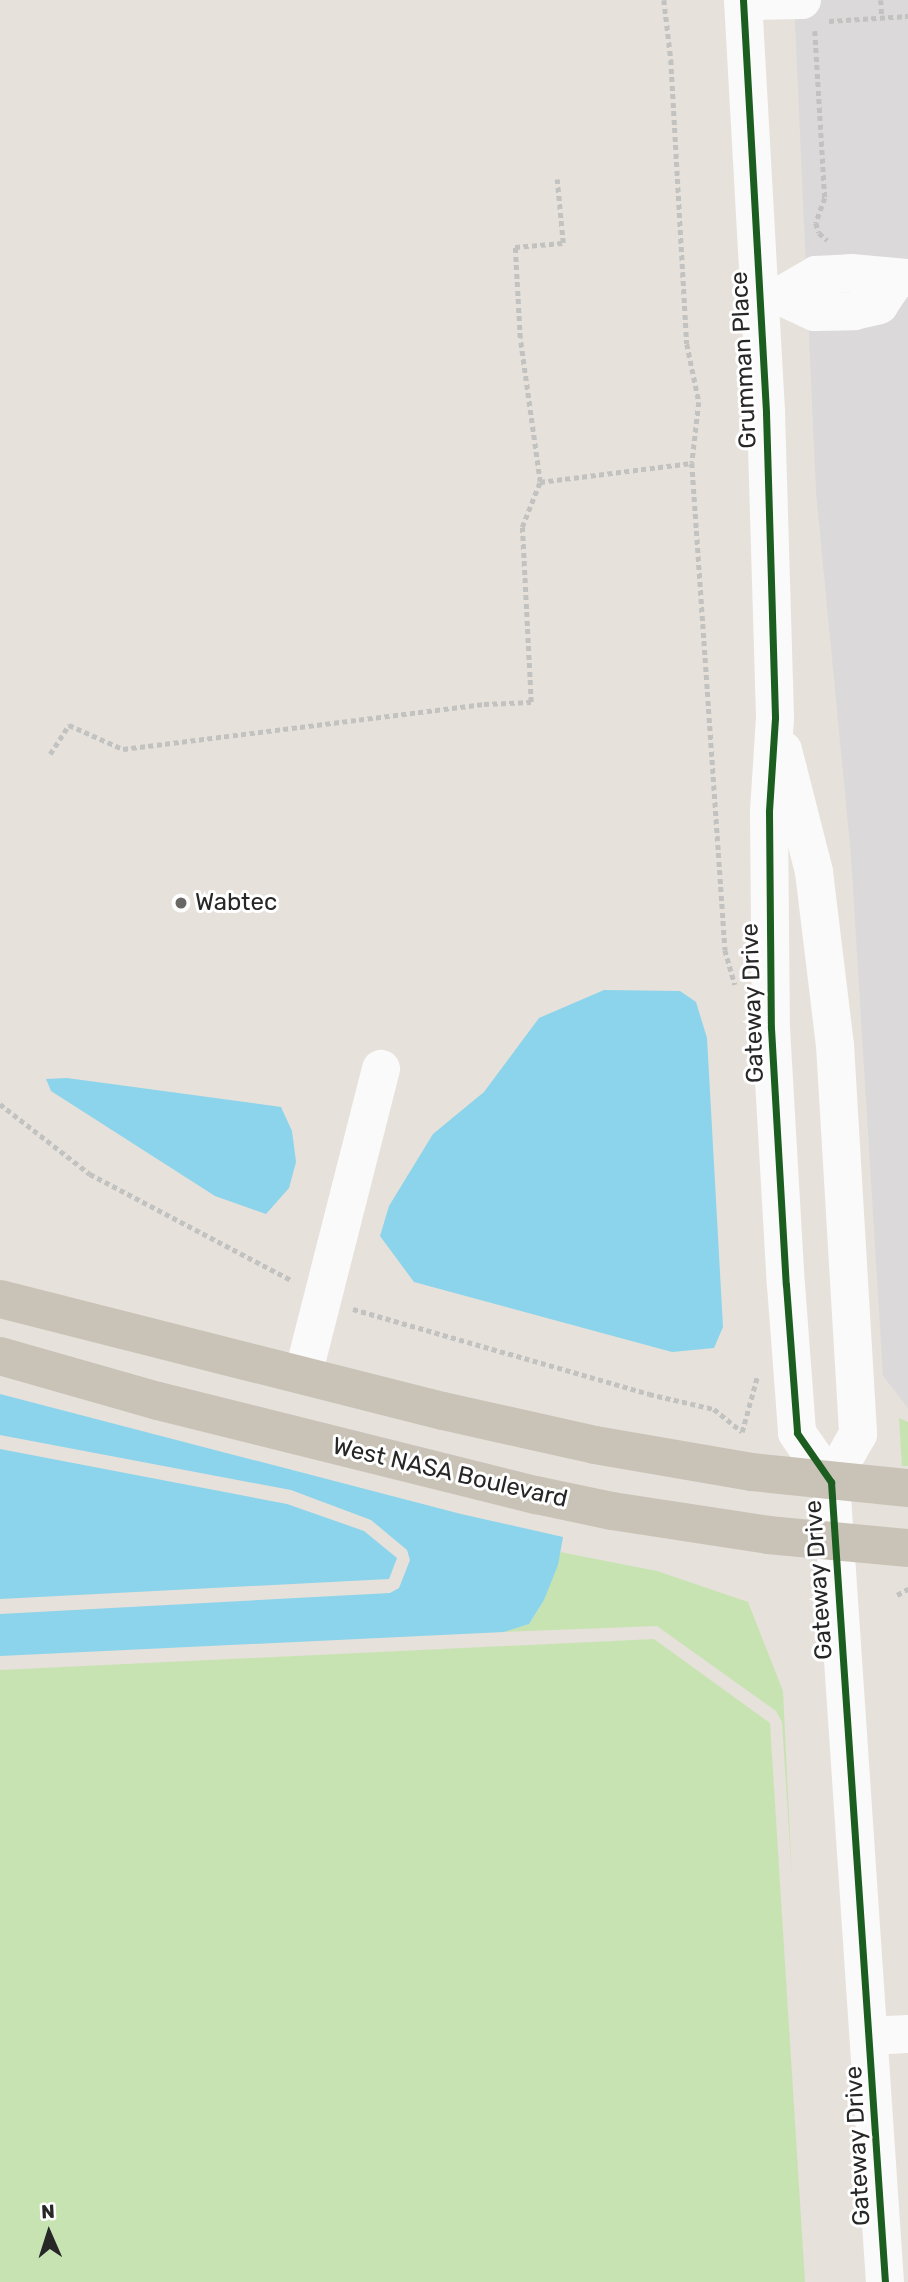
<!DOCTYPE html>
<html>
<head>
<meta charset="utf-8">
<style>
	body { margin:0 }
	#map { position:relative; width:908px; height:2282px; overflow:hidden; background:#e6e1db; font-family:Rubik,sans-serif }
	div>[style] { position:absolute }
	.industrial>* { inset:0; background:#dcd9db }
	.green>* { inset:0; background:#c8e3b2 }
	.water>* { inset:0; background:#8bd4eb }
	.path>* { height:4.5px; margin-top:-2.25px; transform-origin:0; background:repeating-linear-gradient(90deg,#c2c2c1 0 5px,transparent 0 8.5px) }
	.minor>* { height:38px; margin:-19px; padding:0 19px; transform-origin:19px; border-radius:19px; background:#fbfafa }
	.major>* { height:38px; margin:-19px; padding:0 19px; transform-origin:19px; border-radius:19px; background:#c9c3b7 }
	.cycleway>* { height:7px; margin:-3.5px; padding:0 3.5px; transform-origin:3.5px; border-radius:3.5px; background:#1b5e20 }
	.dots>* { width:19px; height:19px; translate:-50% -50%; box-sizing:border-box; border:4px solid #fff; border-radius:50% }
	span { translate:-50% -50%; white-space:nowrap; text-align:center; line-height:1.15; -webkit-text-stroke:6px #fff; paint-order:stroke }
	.street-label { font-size:24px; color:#272727 }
	.poi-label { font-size:24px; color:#272727 }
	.left { translate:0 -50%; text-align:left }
	.north { position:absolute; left:14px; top:2198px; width:70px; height:70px; -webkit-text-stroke:5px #fff; paint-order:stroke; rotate:357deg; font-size:19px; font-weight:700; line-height:28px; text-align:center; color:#272727 }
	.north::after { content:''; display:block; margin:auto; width:24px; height:32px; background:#272727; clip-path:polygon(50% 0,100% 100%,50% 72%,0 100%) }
</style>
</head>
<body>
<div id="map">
	<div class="industrial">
		<i style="clip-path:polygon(794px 0,908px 0,908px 1408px,883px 1376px,851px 856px,816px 492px)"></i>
	</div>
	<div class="green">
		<i style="clip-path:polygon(899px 1418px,908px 1422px,908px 1466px,902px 1466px)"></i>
		<i style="clip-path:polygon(560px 1552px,657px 1571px,748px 1602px,783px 1691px,792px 1879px,782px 1722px,776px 1711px,657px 1626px,504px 1632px,529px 1624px,544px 1600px)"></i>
		<i style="clip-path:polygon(654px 1639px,770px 1723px,805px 2282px,0 2282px,0 1670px)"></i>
	</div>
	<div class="water">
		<i style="clip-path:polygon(604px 990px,680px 991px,696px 1002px,707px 1038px,723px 1327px,714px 1348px,672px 1352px,414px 1282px,380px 1236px,389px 1206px,433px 1134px,484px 1092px,539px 1018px)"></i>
		<i style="clip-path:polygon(67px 1078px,281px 1107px,292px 1131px,296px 1162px,289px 1188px,266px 1214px,215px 1196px,51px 1091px,46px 1079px)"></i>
		<i style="clip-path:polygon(0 1394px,461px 1514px,563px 1537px,558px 1565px,544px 1600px,529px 1624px,504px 1632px,0 1656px,0 1614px,390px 1593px,399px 1588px,410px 1560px,407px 1550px,371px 1520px,291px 1490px,0 1435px)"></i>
		<i style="clip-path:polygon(0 1449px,287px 1504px,364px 1531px,397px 1558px,389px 1579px,0 1599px)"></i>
	</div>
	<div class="path">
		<i style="left:664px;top:0;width:60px;rotate:83.3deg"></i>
		<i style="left:671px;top:60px;width:284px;rotate:86.8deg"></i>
		<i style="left:687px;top:344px;width:59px;rotate:78.3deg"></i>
		<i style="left:699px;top:402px;width:61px;rotate:96.5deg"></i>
		<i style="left:692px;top:463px;width:488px;rotate:86.1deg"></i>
		<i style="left:725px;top:950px;width:36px;rotate:74deg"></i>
		<i style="left:881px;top:0;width:17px;rotate:87deg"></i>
		<i style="left:829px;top:21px;width:79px;rotate:-3.6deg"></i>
		<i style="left:815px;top:31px;width:167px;rotate:86.6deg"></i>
		<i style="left:825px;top:198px;width:27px;rotate:110deg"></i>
		<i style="left:816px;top:223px;width:10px;rotate:73deg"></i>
		<i style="left:819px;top:233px;width:11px;rotate:41deg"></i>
		<i style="left:540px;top:482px;width:153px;rotate:-7.1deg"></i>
		<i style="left:50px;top:754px;width:35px;rotate:-57deg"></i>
		<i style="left:69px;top:725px;width:59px;rotate:24deg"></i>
		<i style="left:123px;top:749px;width:364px;rotate:-7.1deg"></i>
		<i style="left:484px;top:704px;width:47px;rotate:-2.4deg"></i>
		<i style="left:531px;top:702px;width:175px;rotate:-92.9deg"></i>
		<i style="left:522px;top:527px;width:48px;rotate:-68.2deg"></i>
		<i style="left:540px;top:482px;width:145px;rotate:-97.9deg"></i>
		<i style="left:520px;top:338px;width:91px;rotate:-93.1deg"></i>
		<i style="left:515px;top:247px;width:48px;rotate:-4.8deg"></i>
		<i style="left:563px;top:243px;width:64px;rotate:-95.4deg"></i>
		<i style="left:0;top:1104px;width:114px;rotate:37.9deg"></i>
		<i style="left:90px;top:1174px;width:229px;rotate:27.8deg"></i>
		<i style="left:353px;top:1309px;width:308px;rotate:16deg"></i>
		<i style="left:649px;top:1394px;width:67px;rotate:13deg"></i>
		<i style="left:714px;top:1409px;width:36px;rotate:39deg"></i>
		<i style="left:742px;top:1432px;width:57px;rotate:-74.7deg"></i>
		<i style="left:897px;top:1595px;width:13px;rotate:-29deg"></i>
	</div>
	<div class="minor">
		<i style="left:743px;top:0;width:414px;rotate:86.8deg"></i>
		<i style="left:766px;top:413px;width:305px;rotate:88.3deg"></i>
		<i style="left:775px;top:718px;width:94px;rotate:93.7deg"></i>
		<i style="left:769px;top:812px;width:216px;rotate:89.5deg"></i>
		<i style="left:771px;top:1028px;width:257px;rotate:86.7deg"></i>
		<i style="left:786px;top:1285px;width:148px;rotate:85.7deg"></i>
		<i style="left:797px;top:1433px;width:60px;rotate:55.2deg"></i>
		<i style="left:831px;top:1482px;width:802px;rotate:86.14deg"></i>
		<i style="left:743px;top:1px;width:59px;rotate:-1deg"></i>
		<i style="left:780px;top:296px;width:38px;rotate:25deg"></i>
		<i style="left:815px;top:312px;width:39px;rotate:-1deg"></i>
		<i style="left:854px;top:311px;width:26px;rotate:-13deg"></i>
		<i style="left:879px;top:305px;width:32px;rotate:-56deg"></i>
		<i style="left:761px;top:298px;width:19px;rotate:-6deg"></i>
		<i style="left:780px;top:296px;width:42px;rotate:-30.3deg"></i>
		<i style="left:816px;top:275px;width:35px;rotate:-3deg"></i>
		<i style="left:851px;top:273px;width:57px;rotate:5deg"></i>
		<i style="left:783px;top:750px;width:126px;rotate:75.7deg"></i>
		<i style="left:814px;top:872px;width:174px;rotate:83.1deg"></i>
		<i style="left:835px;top:1045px;width:390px;rotate:86.6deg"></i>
		<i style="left:858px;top:1434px;width:55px;rotate:119.4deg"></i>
		<i style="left:303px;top:1375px;width:316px;rotate:-75.7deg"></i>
		<i style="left:870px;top:2036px;width:38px;rotate:-3deg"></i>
	</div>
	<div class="major">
		<i style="left:0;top:1299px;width:457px;rotate:14.2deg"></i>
		<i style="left:443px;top:1411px;width:156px;rotate:12.6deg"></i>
		<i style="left:595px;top:1445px;width:159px;rotate:9.8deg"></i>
		<i style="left:752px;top:1472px;width:157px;rotate:5.9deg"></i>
		<i style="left:0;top:1356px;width:164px;rotate:15.9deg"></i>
		<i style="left:158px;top:1401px;width:390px;rotate:14deg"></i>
		<i style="left:536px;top:1495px;width:78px;rotate:11.9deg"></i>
		<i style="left:612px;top:1511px;width:158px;rotate:8.7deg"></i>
		<i style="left:768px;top:1535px;width:141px;rotate:5.3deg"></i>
	</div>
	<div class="cycleway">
		<i style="left:743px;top:0;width:414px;rotate:86.8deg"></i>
		<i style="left:766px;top:413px;width:305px;rotate:88.3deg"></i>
		<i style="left:775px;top:718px;width:94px;rotate:93.7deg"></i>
		<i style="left:769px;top:812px;width:216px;rotate:89.5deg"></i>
		<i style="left:771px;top:1028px;width:257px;rotate:86.7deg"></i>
		<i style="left:786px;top:1285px;width:148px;rotate:85.7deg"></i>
		<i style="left:797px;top:1433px;width:60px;rotate:55.2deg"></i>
		<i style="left:831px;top:1482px;width:802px;rotate:86.14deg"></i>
	</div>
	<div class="dots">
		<i style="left:181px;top:903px;background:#6a6866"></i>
	</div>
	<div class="street-label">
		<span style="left:744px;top:360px;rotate:-93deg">Grumman Place</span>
		<span style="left:753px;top:1003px;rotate:-92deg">Gateway Drive</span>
		<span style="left:450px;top:1473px;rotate:13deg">West NASA Boulevard</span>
		<span style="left:819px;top:1580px;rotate:-94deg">Gateway Drive</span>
		<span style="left:858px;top:2146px;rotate:-93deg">Gateway Drive</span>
	</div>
	<div class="poi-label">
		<span class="left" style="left:195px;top:903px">Wabtec</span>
	</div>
	<div class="north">N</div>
</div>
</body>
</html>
